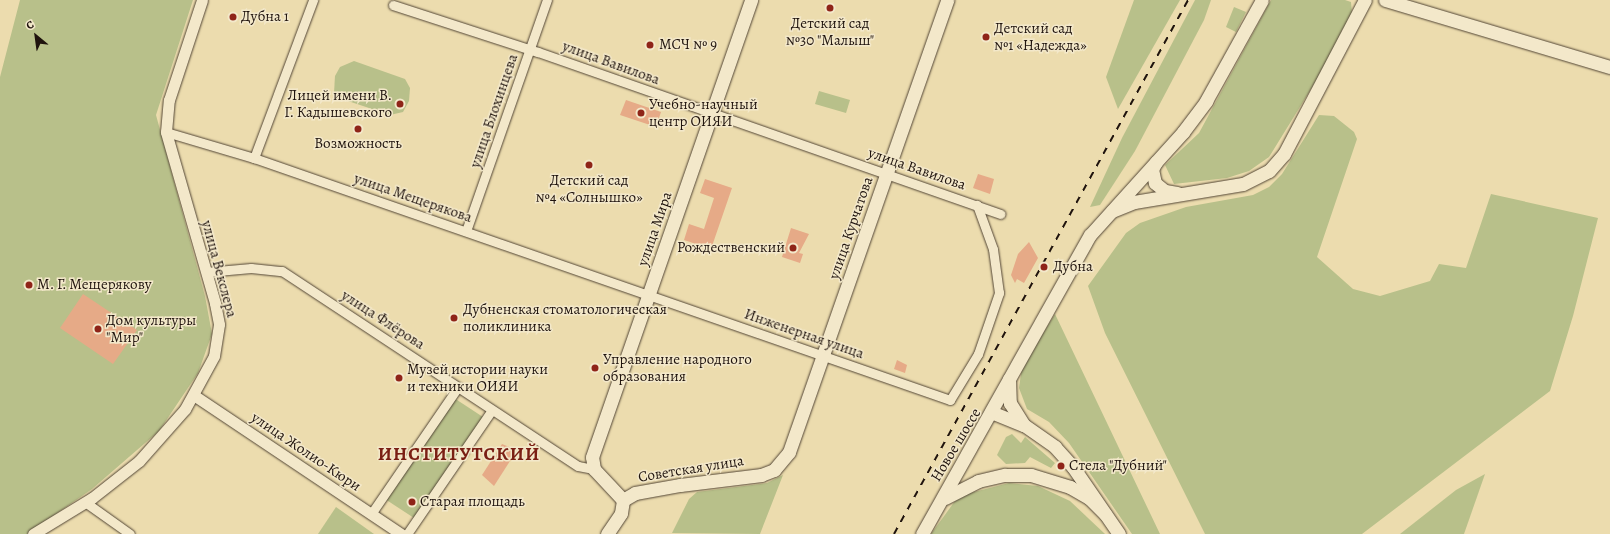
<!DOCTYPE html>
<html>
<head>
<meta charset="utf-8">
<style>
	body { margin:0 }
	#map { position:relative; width:1610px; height:534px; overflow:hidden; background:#ecdcae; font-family:Alegreya,serif }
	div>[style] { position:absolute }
	.green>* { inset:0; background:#b8c08a }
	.building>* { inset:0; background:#e6aa87 }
	.roads { filter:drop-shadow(0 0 1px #524535) drop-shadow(0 0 1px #524535) }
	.minor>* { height:9px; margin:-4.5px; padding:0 4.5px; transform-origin:4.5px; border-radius:4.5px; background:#f3e8ca }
	.tertiary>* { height:11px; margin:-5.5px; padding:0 5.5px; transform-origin:5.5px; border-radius:5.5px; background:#f3e8ca }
	.secondary>* { height:13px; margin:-6.5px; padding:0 6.5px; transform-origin:6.5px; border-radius:6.5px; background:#f3e8ca }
	.rail>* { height:2px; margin-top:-1px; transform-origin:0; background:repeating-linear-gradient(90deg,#1f130d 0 7px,transparent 0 14px) }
	.dots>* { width:11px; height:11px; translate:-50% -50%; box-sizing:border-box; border:2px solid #f3e8ca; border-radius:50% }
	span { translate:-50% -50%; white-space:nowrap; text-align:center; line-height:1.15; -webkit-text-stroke:3px #f3e8ca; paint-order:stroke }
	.poi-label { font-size:15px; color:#1f130d }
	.left { translate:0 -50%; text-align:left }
	.right { translate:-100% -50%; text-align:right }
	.street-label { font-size:15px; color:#1f130d }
	.district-label { font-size:19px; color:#7a1f14; font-weight:700; letter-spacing:1px }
	.north { position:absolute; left:16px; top:16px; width:40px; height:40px; -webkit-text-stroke:3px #f3e8ca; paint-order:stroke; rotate:331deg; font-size:11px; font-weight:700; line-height:16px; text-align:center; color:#1f130d }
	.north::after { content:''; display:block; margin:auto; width:14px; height:18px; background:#1f130d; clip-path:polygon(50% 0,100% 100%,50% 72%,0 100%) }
</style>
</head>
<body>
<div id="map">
	<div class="green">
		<i style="clip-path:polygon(20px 0,193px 0,156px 115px,205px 296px,212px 334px,198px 373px,159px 431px,92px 489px,27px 534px,0 534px,0 77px)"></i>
		<i style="clip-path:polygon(1134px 0,1180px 0,1118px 109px,1106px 77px)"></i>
		<i style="clip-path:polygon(1195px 0,1211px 0,1204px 20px,1135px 151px,1100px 205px,1090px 207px,1122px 138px)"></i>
		<i style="clip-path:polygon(1271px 0,1345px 0,1351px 2px,1352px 13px,1319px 76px,1269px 157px,1249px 171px,1227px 178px,1174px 184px,1165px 165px,1199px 133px)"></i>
		<i style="clip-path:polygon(1234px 7px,1246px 12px,1236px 32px,1226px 27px)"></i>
		<i style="clip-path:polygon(354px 61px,405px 79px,410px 88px,409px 101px,403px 112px,390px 115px,339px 98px,334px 93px,335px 76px,340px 67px)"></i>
		<i style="clip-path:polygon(819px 91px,850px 100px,846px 113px,815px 104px)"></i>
		<i style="clip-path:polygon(1319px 115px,1334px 116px,1354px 132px,1357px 139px,1317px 257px,1353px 289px,1380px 296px,1430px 281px,1439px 264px,1466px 268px,1491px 194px,1598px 218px,1573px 316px,1550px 391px,1362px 534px,1205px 534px,1105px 333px,1088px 286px,1126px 233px,1140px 223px,1186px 207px,1253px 195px,1269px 187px,1282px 174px)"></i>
		<i style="clip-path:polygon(1055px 314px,1160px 534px,1132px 534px,1069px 443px,1049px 422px,1027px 409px,1019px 388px,1022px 367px)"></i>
		<i style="clip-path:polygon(454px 398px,483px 417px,414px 518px,385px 499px)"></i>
		<i style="clip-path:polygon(1012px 434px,1021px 443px,1025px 437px,1055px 463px,1051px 468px,1030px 457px,1025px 463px,1006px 464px,997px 455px,1006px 437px)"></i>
		<i style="clip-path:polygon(1485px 474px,1464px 534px,1400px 534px,1456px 490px)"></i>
		<i style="clip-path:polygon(783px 475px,760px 534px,672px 533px,689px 499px,697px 492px,767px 483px)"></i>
		<i style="clip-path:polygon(1009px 483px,1038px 486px,1070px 501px,1105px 534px,931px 534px,955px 501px,970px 493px)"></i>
		<i style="clip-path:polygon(336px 507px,374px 534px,318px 534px)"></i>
	</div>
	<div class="building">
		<i style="clip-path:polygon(626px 100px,661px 112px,656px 127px,620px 115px)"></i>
		<i style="clip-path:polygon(978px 174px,994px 179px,990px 194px,973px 188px)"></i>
		<i style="clip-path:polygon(705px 179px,732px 188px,711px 249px,684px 240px,689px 224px,704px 229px,714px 198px,700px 193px)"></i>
		<i style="clip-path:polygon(791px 228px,809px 234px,799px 253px,803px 254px,800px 263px,782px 257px)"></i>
		<i style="clip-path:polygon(1029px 242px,1038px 258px,1024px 283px,1017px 279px,1015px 283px,1011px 275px,1018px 254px)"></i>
		<i style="clip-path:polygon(83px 294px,137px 330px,113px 364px,60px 328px)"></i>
		<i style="clip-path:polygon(897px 360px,907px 365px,905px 373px,894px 369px)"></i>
		<i style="clip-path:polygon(502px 444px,517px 450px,494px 486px,482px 475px)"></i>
	</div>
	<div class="roads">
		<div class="minor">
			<i style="left:393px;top:5px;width:152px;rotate:18deg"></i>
			<i style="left:538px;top:52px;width:490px;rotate:19.3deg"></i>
			<i style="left:166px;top:132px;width:92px;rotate:16.5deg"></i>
			<i style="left:254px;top:158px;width:737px;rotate:19.17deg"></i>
			<i style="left:950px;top:400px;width:54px;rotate:-58.7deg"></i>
			<i style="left:978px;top:354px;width:65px;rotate:-71deg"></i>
			<i style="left:999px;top:293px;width:44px;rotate:-97.8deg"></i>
			<i style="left:993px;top:249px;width:47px;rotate:-110deg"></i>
			<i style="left:254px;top:158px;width:169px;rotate:-69.5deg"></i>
			<i style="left:466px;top:231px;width:245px;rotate:-70.7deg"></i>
			<i style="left:206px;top:272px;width:45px;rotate:-5.1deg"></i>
			<i style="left:251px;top:268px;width:31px;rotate:6deg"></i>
			<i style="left:282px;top:271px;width:354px;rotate:33.4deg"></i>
			<i style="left:578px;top:466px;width:16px;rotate:11deg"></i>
			<i style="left:85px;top:502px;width:55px;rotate:35.4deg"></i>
			<i style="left:371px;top:514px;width:154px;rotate:-55.6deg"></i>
			<i style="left:407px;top:534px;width:150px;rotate:-55.6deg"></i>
		</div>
		<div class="tertiary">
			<i style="left:195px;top:396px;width:248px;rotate:33.8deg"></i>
			<i style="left:33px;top:534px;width:69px;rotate:-31.4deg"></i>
			<i style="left:92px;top:498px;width:60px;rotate:-38.2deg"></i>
			<i style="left:139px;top:461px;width:69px;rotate:-48.5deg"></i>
			<i style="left:185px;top:409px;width:60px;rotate:-61.3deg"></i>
			<i style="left:214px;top:356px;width:32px;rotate:-81deg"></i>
			<i style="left:219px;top:324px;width:21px;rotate:-101deg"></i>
			<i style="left:215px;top:303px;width:178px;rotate:-106deg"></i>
			<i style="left:166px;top:132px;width:32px;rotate:-85deg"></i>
			<i style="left:169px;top:100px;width:105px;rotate:-71.7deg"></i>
		</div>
		<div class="secondary">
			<i style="left:1385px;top:0;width:235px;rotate:16.6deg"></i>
			<i style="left:1156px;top:162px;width:8px;rotate:120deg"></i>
			<i style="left:1152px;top:169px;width:14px;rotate:78deg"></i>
			<i style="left:1155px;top:183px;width:13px;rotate:39deg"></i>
			<i style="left:1165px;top:191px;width:12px;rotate:9deg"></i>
			<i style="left:1112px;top:211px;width:24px;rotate:-22deg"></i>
			<i style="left:1134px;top:202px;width:110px;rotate:-9.4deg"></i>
			<i style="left:1243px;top:184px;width:29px;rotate:-27deg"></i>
			<i style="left:1269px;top:171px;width:23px;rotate:-49deg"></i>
			<i style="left:1284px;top:154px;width:174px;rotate:-62.3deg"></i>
			<i style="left:1009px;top:379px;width:24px;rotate:88deg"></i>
			<i style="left:1010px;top:403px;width:26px;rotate:58deg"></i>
			<i style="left:991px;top:412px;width:35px;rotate:22deg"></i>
			<i style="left:1024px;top:425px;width:38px;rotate:35deg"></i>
			<i style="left:1055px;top:447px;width:27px;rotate:48deg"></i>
			<i style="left:1073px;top:467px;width:81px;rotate:55.5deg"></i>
			<i style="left:945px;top:498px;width:37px;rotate:-27deg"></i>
			<i style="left:978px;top:481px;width:28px;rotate:-13deg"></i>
			<i style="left:1005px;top:475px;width:26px"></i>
			<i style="left:1031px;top:475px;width:41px;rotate:17.1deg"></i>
			<i style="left:1070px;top:487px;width:22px;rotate:30deg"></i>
			<i style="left:1089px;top:498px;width:23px;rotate:45deg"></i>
			<i style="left:623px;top:500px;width:14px;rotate:-30deg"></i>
			<i style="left:635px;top:493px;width:46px;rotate:-10.1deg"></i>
			<i style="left:680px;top:485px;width:82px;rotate:-7deg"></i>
			<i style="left:761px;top:475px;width:14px;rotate:-21deg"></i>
			<i style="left:774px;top:470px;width:23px;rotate:-50deg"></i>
			<i style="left:789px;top:452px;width:479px;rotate:-70.7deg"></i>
			<i style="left:623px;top:500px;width:42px;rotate:-133.1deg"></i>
			<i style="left:594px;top:469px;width:12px;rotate:-99deg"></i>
			<i style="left:592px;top:457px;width:484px;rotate:-70.8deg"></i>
			<i style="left:607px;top:534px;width:25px;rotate:-56deg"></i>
			<i style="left:621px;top:513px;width:13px;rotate:-81deg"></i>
			<i style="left:922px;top:534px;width:343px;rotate:-60.7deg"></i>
			<i style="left:1090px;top:235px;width:139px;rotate:-47.9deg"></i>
			<i style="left:1183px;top:132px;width:39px;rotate:-53deg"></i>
			<i style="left:1206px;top:101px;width:115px;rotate:-61deg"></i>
		</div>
	</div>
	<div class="rail">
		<i style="left:894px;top:534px;width:610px;rotate:-61.16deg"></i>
	</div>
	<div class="dots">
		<i style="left:830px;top:8px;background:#8f2418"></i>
		<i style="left:233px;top:17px;background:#8f2418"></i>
		<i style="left:986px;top:37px;background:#8f2418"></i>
		<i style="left:650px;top:45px;background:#8f2418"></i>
		<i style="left:400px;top:104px;background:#8f2418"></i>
		<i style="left:641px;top:113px;background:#8f2418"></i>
		<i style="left:358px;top:129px;background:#8f2418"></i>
		<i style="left:589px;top:165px;background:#8f2418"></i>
		<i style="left:793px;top:248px;background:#8f2418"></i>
		<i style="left:1044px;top:267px;background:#8f2418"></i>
		<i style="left:29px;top:285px;background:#8f2418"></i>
		<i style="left:454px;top:318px;background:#8f2418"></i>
		<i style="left:98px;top:329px;background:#8f2418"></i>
		<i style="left:595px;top:368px;background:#8f2418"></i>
		<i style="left:399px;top:378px;background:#8f2418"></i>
		<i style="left:1061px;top:466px;background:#8f2418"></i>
		<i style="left:412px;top:502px;background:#8f2418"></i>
	</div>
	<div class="poi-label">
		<span class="left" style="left:241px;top:17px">Дубна 1</span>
		<span style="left:830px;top:32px">Детский сад<br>№30 "Малыш"</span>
		<span class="left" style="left:994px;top:37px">Детский сад<br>№1 «Надежда»</span>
		<span class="left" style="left:659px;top:45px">МСЧ № 9</span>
		<span class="right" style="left:392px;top:104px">Лицей имени В.<br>Г. Кадышевского</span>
		<span class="left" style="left:649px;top:113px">Учебно-научный<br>центр ОИЯИ</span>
		<span style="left:358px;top:144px">Возможность</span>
		<span style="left:589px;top:189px">Детский сад<br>№4 «Солнышко»</span>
		<span class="right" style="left:785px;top:248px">Рождественский</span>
		<span class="left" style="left:1053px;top:267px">Дубна</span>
		<span class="left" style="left:37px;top:285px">М. Г. Мещерякову</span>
		<span class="left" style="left:463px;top:318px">Дубненская стоматологическая<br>поликлиника</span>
		<span class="left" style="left:106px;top:329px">Дом культуры<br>"Мир"</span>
		<span class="left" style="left:603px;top:368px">Управление народного<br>образования</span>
		<span class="left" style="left:407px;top:378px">Музей истории науки<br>и техники ОИЯИ</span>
		<span class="left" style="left:1069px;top:466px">Стела "Дубний"</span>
		<span class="left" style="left:420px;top:502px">Старая площадь</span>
	</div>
	<div class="street-label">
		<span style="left:611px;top:63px;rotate:20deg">улица Вавилова</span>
		<span style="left:494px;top:111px;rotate:-71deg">улица Блохинцева</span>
		<span style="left:917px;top:169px;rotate:19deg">улица Вавилова</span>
		<span style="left:413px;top:198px;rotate:19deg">улица Мещерякова</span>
		<span style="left:851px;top:228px;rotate:-71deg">улица Курчатова</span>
		<span style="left:655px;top:229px;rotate:-71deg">улица Мира</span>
		<span style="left:219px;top:269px;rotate:75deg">улица Векслера</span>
		<span style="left:383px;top:320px;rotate:33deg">улица Флёрова</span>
		<span style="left:804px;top:334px;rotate:19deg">Инженерная улица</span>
		<span style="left:956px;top:445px;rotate:-59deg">Новое шоссе</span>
		<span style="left:306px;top:452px;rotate:34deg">улица Жолио-Кюри</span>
		<span style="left:691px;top:469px;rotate:-9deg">Советская улица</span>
	</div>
	<div class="district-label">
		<span style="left:459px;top:455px">ИНСТИТУТСКИЙ</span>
	</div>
	<div class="north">С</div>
</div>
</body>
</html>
